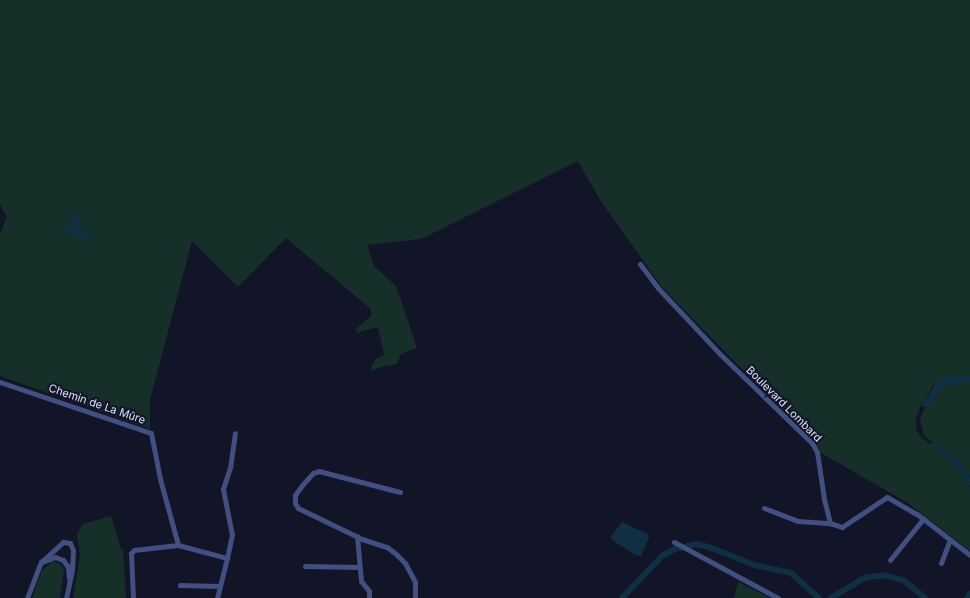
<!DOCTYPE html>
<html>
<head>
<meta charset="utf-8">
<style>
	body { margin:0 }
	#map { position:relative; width:970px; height:598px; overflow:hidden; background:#121427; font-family:Inter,sans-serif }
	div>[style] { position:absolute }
	.green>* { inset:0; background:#163029 }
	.water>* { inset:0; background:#102f42 }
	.canal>* { height:6px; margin:-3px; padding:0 3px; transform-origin:3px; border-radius:3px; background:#102f42 }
	.street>* { height:5px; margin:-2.5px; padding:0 2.5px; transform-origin:2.5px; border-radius:2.5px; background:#414f81 }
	span { translate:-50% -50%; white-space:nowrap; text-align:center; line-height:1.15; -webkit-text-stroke:4px #121427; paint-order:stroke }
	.street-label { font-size:11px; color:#dbe0fc }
</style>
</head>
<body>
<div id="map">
	<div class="green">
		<i style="clip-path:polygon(0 0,970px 0,970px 375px,933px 386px,921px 405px,916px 418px,916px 429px,921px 437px,952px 461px,970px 487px,970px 551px,908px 503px,821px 453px,819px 448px,662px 287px,600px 200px,578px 161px,421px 239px,367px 245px,374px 266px,396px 286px,417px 348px,401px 354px,397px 364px,381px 367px,372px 371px,371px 367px,376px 359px,384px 355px,378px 327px,356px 333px,357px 328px,371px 316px,371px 309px,286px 238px,238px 287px,192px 241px,150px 400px,150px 429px,0 376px,0 235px,7px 216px,0 205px)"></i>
		<i style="clip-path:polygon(970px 381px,970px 478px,958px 460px,924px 436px,920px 420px,923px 411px,945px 385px)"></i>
		<i style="clip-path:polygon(111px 516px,121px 549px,123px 549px,126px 598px,73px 598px,80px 556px,77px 535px,80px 528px,84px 524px)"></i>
		<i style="clip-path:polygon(53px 561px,60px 564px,64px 569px,60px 598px,32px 598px,42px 570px)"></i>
		<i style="clip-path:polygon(738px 582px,771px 598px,734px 598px)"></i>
	</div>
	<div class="water">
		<i style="clip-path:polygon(70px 212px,73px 212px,76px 216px,82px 216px,80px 229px,92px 236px,87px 241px,61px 230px,64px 226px,69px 227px,74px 224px)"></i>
		<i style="clip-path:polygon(970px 375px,970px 381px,945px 385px,927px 408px,921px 405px,939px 380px,950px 376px)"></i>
		<i style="clip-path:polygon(932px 442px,958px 460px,970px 478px,970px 487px,952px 461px,930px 445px)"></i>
		<i style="clip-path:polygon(622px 522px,648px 534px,649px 538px,641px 556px,635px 555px,612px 540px,611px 536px)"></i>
	</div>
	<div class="canal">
		<i style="left:622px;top:598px;width:58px;rotate:-46.4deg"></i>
		<i style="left:662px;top:556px;width:15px;rotate:-28deg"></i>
		<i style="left:675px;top:549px;width:22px;rotate:-13deg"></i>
		<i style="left:696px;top:544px;width:13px;rotate:13deg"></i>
		<i style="left:709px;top:547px;width:48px;rotate:21.8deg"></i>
		<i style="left:754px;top:565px;width:38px;rotate:12deg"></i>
		<i style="left:791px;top:573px;width:38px;rotate:42deg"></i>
		<i style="left:831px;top:598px;width:39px;rotate:-31deg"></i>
		<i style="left:864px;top:578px;width:19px;rotate:-9deg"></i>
		<i style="left:883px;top:575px;width:21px;rotate:14deg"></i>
		<i style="left:903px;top:580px;width:28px;rotate:39deg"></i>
		<i style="left:967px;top:598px;width:5px;rotate:-53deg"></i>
	</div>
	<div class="street">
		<i style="left:640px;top:264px;width:30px;rotate:53deg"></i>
		<i style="left:658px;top:288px;width:89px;rotate:46.8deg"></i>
		<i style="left:719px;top:353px;width:129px;rotate:44.1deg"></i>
		<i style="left:812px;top:443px;width:10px;rotate:61deg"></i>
		<i style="left:817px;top:452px;width:48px;rotate:81.5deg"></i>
		<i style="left:824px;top:499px;width:25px;rotate:76deg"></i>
		<i style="left:830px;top:523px;width:13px;rotate:18deg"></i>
		<i style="left:842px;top:527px;width:54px;rotate:-33.7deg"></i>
		<i style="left:887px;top:497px;width:34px;rotate:30deg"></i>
		<i style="left:917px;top:514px;width:67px;rotate:37.7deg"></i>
		<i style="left:0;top:382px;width:159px;rotate:18.7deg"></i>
		<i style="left:151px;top:433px;width:47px;rotate:78.9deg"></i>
		<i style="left:160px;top:479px;width:68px;rotate:74.7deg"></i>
		<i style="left:178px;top:545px;width:51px;rotate:14.9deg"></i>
		<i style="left:227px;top:558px;width:41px;rotate:104deg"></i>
		<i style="left:400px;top:492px;width:84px;rotate:-165.5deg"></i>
		<i style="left:319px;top:471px;width:6px;rotate:162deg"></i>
		<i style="left:313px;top:473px;width:15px;rotate:132deg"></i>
		<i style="left:303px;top:484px;width:14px;rotate:126deg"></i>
		<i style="left:295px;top:495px;width:8px;rotate:90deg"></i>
		<i style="left:295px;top:503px;width:6px;rotate:59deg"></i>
		<i style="left:298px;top:508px;width:71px;rotate:25.8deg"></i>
		<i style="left:362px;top:539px;width:26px;rotate:18deg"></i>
		<i style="left:387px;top:547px;width:11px;rotate:38deg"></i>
		<i style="left:396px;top:554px;width:13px;rotate:45deg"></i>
		<i style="left:405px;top:563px;width:21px;rotate:62deg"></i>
		<i style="left:415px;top:582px;width:16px;rotate:90deg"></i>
		<i style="left:764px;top:508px;width:36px;rotate:21deg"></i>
		<i style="left:798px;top:521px;width:32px;rotate:4deg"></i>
		<i style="left:357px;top:536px;width:45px;rotate:84.9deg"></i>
		<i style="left:361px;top:581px;width:13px;rotate:51deg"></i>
		<i style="left:369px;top:591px;width:7px;rotate:90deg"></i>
		<i style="left:674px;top:542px;width:118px;rotate:28.3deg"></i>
		<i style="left:227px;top:558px;width:24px;rotate:-78deg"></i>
		<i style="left:232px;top:535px;width:47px;rotate:-101.1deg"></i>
		<i style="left:223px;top:489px;width:22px;rotate:-72deg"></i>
		<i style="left:230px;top:468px;width:35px;rotate:-82deg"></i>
		<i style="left:890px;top:560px;width:53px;rotate:-51.2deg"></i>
		<i style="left:42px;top:562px;width:14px;rotate:-21deg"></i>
		<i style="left:55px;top:557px;width:9px;rotate:21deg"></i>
		<i style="left:63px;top:560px;width:9px;rotate:54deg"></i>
		<i style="left:68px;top:567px;width:11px;rotate:85deg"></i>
		<i style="left:941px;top:563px;width:25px;rotate:-69deg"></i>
		<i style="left:305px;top:566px;width:54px;rotate:1.1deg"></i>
		<i style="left:180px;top:585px;width:40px;rotate:1.4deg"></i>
		<i style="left:27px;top:598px;width:39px;rotate:-69deg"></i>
		<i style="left:41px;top:562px;width:30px;rotate:-42deg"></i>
		<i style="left:63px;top:542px;width:7px;rotate:8deg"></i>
		<i style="left:70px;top:543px;width:8px;rotate:67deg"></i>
		<i style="left:73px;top:550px;width:20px;rotate:93deg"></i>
		<i style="left:72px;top:570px;width:29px;rotate:102deg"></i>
		<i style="left:133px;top:598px;width:45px;rotate:-92.5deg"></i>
		<i style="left:131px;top:553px;width:4px;rotate:-45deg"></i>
		<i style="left:134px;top:550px;width:44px;rotate:-6.5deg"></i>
	</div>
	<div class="street-label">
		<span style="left:97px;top:404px;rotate:19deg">Chemin de La Mûre</span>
		<span style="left:784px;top:404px;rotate:45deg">Boulevard Lombard</span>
	</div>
</div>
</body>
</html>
